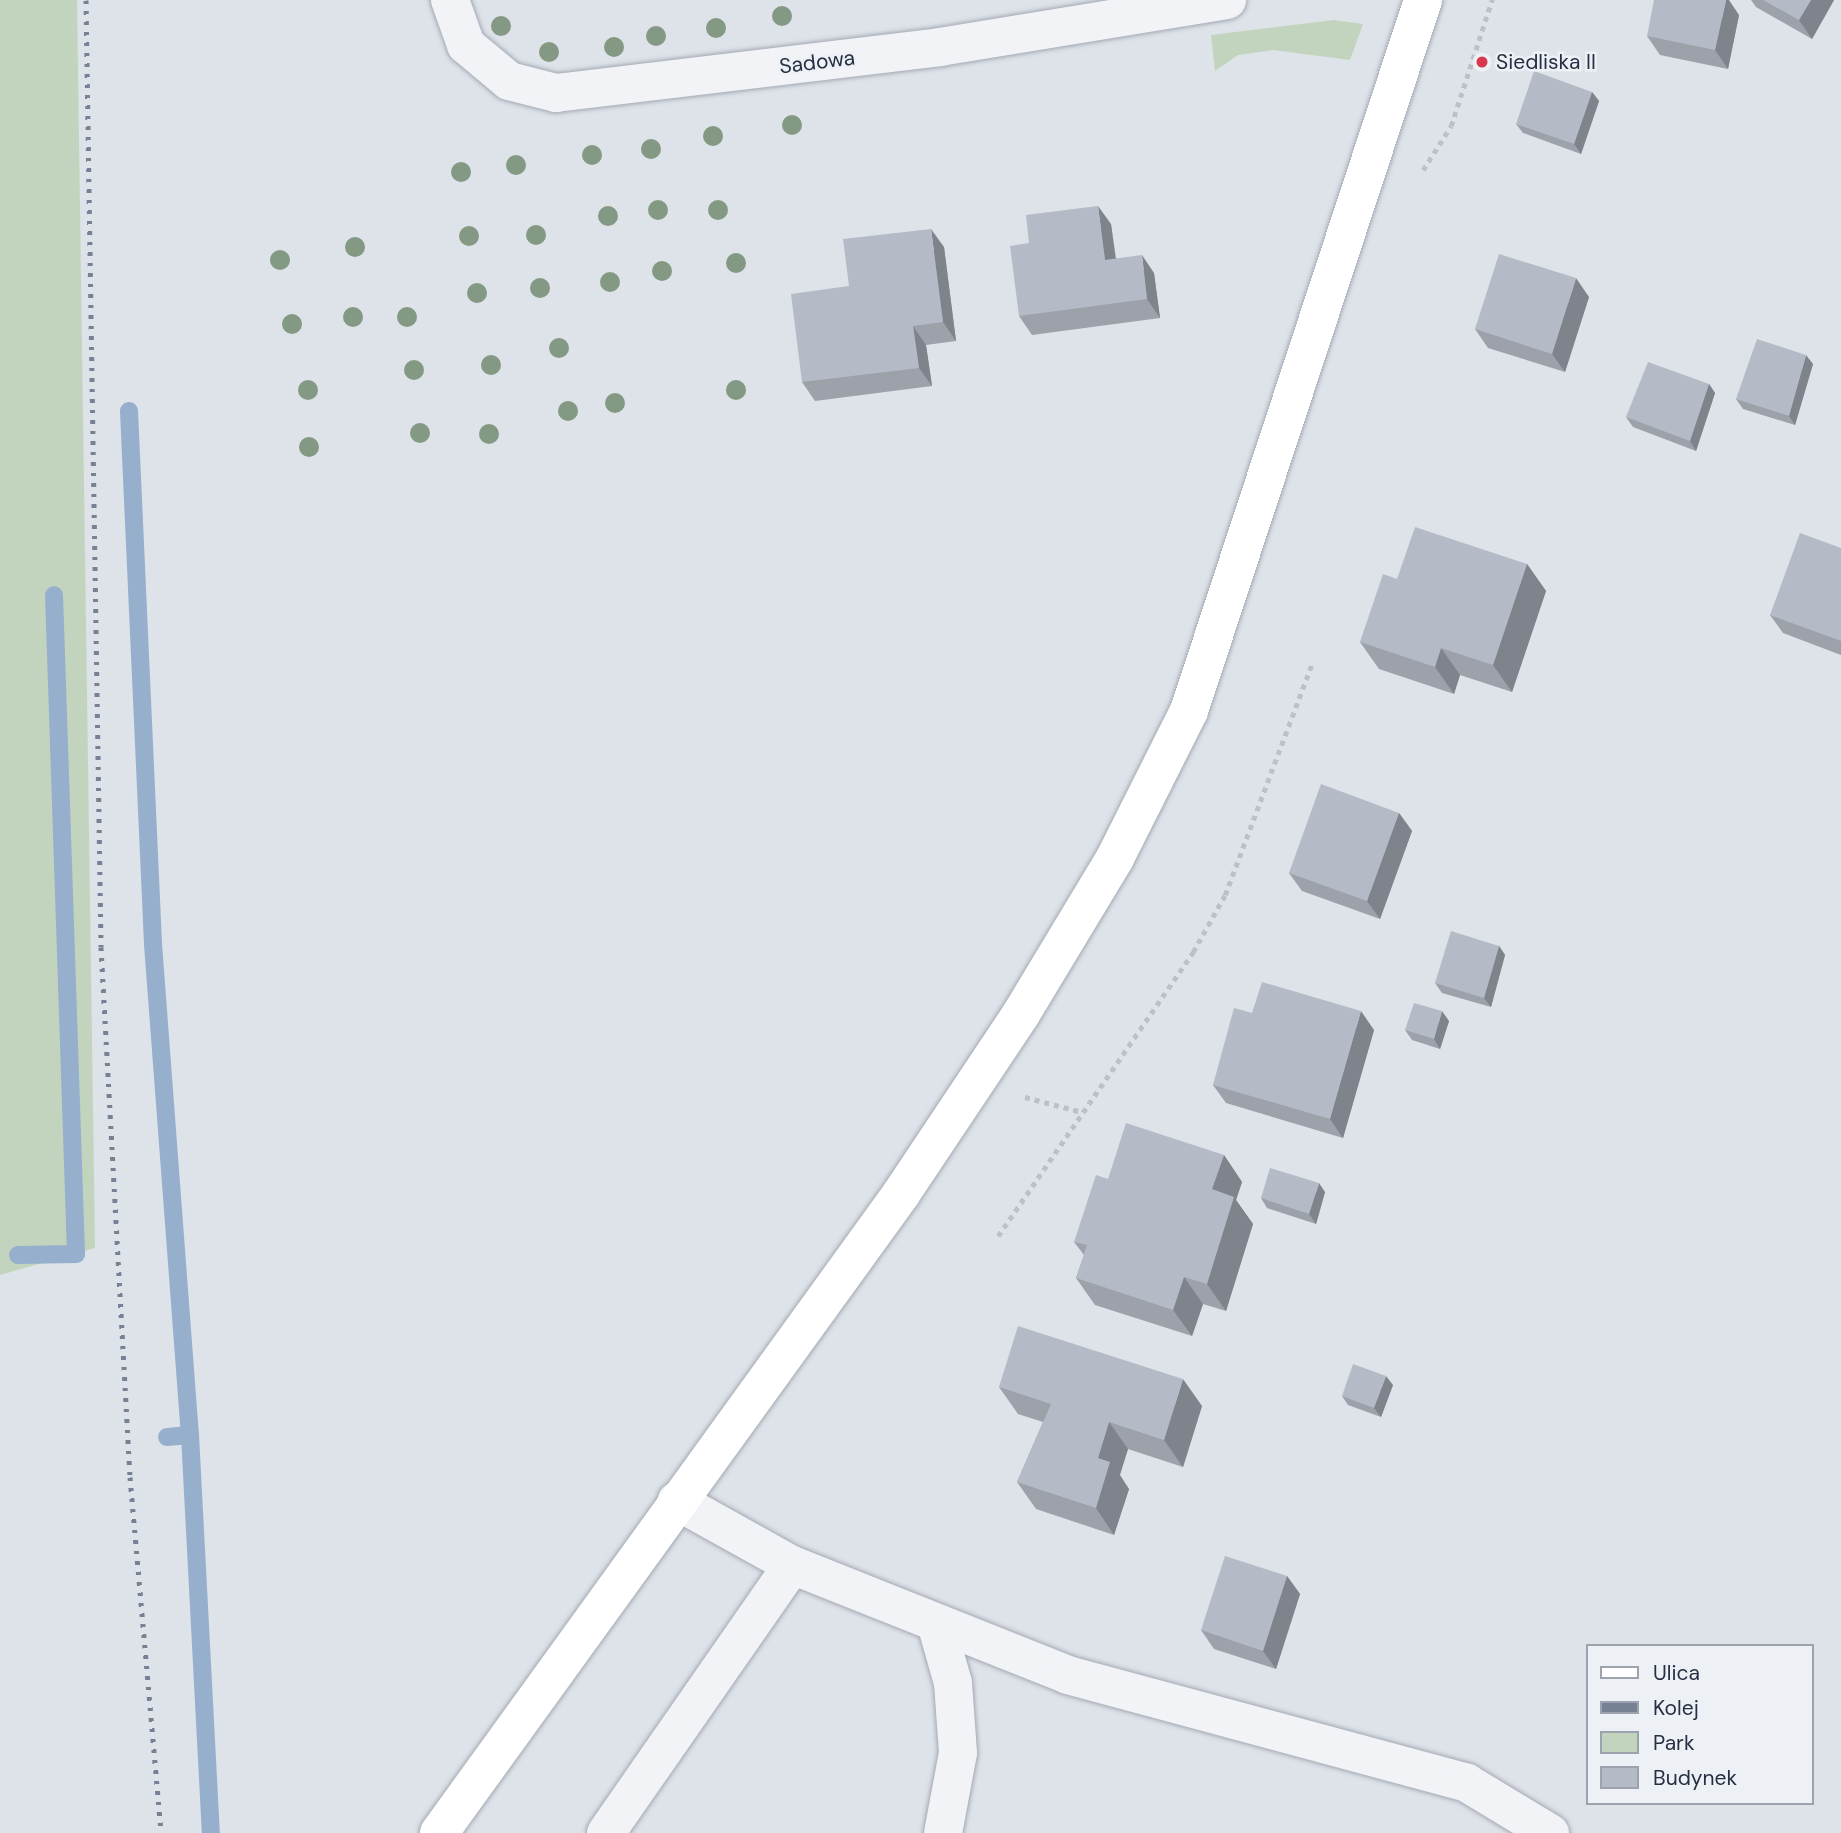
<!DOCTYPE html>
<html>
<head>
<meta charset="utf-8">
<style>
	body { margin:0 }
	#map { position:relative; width:1841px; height:1833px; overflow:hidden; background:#dee2e9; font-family:"DM Sans",sans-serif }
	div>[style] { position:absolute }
	.green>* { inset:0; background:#c3d4be }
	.stream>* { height:18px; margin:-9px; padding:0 9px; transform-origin:9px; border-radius:9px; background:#95afcd }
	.path>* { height:4.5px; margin-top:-2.25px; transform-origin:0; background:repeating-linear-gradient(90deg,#bcc0c8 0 5px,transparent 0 10px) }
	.roads { filter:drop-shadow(0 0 2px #a3a9b3) drop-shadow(0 0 2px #a3a9b3) }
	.street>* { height:38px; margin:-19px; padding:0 19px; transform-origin:19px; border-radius:19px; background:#f1f3f7 }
	.secondary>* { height:38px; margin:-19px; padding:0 19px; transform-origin:19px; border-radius:19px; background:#fff }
	.rail>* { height:5px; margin-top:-2.5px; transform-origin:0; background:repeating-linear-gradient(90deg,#768194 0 3.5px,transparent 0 10.5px) }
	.trees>* { width:20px; height:20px; margin:-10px; border-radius:50%; background:#839984 }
	.wall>* { inset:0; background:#9ca1aa }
	.shaded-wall>* { inset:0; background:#7f838b }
	.building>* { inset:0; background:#b5bbc6 }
	.dots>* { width:19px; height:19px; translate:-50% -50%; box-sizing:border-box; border:4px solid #edf1f6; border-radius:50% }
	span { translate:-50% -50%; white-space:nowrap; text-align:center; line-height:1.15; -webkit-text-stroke:5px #edf1f6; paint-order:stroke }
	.street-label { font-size:21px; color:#262f41 }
	.poi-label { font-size:21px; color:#262f41 }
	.left { translate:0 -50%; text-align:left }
	.legend { position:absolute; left:1586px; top:1644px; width:228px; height:161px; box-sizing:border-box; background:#edf1f6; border:2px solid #9da3ae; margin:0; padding:9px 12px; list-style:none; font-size:21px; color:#262f41 }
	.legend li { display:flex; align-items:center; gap:14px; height:35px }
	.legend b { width:35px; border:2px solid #9da3ae }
</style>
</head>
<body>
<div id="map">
	<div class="green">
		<i style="clip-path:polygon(0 0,77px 0,95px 1248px,0 1275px)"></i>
		<i style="clip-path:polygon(1334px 20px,1363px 24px,1350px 60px,1273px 50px,1238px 55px,1215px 71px,1211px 35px)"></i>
	</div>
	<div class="stream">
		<i style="left:129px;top:411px;width:534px;rotate:87.42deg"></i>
		<i style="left:153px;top:944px;width:492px;rotate:85.7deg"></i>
		<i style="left:18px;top:1255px;width:58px;rotate:-1deg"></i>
		<i style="left:76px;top:1254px;width:659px;rotate:-91.91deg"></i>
		<i style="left:167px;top:1437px;width:23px;rotate:-5deg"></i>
		<i style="left:190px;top:1435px;width:399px;rotate:87deg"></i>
	</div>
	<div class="path">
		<i style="left:1423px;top:170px;width:52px;rotate:-57.5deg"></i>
		<i style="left:1451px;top:126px;width:133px;rotate:-72deg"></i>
		<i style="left:1025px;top:1097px;width:59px;rotate:14.7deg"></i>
		<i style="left:998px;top:1236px;width:345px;rotate:-55.5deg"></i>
		<i style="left:1193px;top:952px;width:65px;rotate:-60.7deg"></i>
		<i style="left:1225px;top:895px;width:250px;rotate:-69.4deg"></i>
	</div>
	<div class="roads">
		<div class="street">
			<i style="left:450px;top:0;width:48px;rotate:70.4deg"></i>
			<i style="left:466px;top:45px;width:56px;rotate:39.9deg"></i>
			<i style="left:509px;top:81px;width:49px;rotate:14.3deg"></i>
			<i style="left:556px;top:93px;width:387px;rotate:-6.8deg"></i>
			<i style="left:940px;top:47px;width:291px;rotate:-9.3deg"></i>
			<i style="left:792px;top:1565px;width:297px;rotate:21.7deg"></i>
			<i style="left:1068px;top:1675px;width:413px;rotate:15.1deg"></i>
			<i style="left:1467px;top:1783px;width:97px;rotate:31.1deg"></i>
			<i style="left:936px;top:1623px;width:62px;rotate:74.2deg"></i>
			<i style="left:953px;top:1683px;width:70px;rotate:85.9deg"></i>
			<i style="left:958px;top:1753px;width:81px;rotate:100.6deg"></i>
			<i style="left:606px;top:1833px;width:326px;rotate:-55.2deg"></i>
			<i style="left:792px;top:1565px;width:132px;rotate:-150.9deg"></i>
		</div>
		<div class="secondary">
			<i style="left:439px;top:1833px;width:789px;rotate:-54.13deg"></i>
			<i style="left:901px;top:1194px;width:216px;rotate:-56.3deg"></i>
			<i style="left:1021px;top:1014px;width:182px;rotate:-58.9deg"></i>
			<i style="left:1115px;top:858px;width:165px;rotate:-63.3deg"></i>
			<i style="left:1189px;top:711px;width:749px;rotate:-71.78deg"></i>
		</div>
	</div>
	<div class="rail">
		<i style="left:86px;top:0;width:947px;rotate:89.09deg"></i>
		<i style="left:101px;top:947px;width:531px;rotate:86.87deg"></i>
		<i style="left:130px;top:1477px;width:357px;rotate:85deg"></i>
	</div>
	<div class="trees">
		<i style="left:782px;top:16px"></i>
		<i style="left:501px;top:26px"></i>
		<i style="left:716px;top:28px"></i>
		<i style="left:656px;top:36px"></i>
		<i style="left:614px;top:47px"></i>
		<i style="left:549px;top:52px"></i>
		<i style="left:792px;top:125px"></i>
		<i style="left:713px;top:136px"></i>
		<i style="left:651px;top:149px"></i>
		<i style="left:592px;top:155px"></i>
		<i style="left:516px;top:165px"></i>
		<i style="left:461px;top:172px"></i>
		<i style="left:658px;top:210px"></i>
		<i style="left:718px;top:210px"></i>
		<i style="left:608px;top:216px"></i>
		<i style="left:536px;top:235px"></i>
		<i style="left:469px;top:236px"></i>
		<i style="left:355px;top:247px"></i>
		<i style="left:280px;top:260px"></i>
		<i style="left:736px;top:263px"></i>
		<i style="left:662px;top:271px"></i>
		<i style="left:610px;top:282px"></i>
		<i style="left:540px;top:288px"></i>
		<i style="left:477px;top:293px"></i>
		<i style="left:353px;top:317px"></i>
		<i style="left:407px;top:317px"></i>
		<i style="left:292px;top:324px"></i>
		<i style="left:559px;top:348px"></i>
		<i style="left:491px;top:365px"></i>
		<i style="left:414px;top:370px"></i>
		<i style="left:308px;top:390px"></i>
		<i style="left:736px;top:390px"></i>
		<i style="left:615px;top:403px"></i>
		<i style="left:568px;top:411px"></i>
		<i style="left:420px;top:433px"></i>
		<i style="left:489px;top:434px"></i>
		<i style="left:309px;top:447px"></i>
	</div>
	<div class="wall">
		<i style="clip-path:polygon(1751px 0,1834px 0,1812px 39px,1756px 7px)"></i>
		<i style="clip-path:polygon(1739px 15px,1728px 69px,1660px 55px,1647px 36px)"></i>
		<i style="clip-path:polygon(1592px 92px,1599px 101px,1581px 154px,1523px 133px,1516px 124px)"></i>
		<i style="clip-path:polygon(1111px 224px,1116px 258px,1154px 273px,1160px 318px,1032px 335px,1019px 316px,1029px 243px)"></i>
		<i style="clip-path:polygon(944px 247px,956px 341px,926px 345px,932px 386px,815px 401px,802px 382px,849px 286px)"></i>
		<i style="clip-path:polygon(1589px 297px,1565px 372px,1488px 348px,1475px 329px)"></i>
		<i style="clip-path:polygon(1813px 364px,1795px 425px,1743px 409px,1736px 399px)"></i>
		<i style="clip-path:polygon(1709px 384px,1715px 393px,1696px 451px,1633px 427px,1626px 417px)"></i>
		<i style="clip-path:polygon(1841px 548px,1841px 655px,1783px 633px,1770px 615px)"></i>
		<i style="clip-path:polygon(1527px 564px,1546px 591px,1512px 692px,1460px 675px,1454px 694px,1379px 669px,1360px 642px,1397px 579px)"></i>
		<i style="clip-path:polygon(1399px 813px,1412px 831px,1380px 919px,1302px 891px,1289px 873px)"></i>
		<i style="clip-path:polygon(1499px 946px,1505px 955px,1491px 1007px,1442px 993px,1435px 983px)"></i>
		<i style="clip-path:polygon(1252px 1013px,1374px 1030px,1343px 1138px,1226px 1103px,1213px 1085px)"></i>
		<i style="clip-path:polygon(1449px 1021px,1440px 1049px,1412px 1040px,1405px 1030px)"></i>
		<i style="clip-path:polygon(1224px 1155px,1242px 1182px,1236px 1200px,1253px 1224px,1226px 1311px,1203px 1304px,1192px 1336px,1095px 1305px,1076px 1278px,1084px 1255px,1074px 1242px,1108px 1179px)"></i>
		<i style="clip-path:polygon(1325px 1192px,1316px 1224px,1267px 1208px,1261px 1198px)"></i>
		<i style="clip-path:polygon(1393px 1385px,1381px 1417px,1348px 1405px,1342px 1396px)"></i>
		<i style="clip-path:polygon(999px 1387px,1202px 1406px,1183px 1467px,1128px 1449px,1119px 1476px,1129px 1489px,1114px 1535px,1036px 1509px,1017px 1482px,1043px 1422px,1018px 1414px)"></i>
		<i style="clip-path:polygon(1287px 1576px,1300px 1594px,1276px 1669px,1214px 1649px,1201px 1630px)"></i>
	</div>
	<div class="shaded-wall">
		<i style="clip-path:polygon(1726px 0,1729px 0,1739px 15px,1728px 69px,1715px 50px)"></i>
		<i style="clip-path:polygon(1811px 0,1834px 0,1812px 39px,1799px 20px)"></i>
		<i style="clip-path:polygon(1592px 92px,1599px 101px,1581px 154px,1574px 144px)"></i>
		<i style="clip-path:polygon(1098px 206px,1111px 224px,1118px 278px,1105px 260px)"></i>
		<i style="clip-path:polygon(931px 229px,944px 247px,956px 341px,943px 322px)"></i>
		<i style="clip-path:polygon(1142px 255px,1154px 273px,1160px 318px,1147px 299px)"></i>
		<i style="clip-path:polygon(1576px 278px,1589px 297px,1565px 372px,1552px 354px)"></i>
		<i style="clip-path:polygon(913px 326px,926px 345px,932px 386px,919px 368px)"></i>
		<i style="clip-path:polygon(1806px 355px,1813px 364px,1795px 425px,1789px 416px)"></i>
		<i style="clip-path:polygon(1709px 384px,1715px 393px,1696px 451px,1690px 441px)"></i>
		<i style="clip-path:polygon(1527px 564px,1546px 591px,1512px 692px,1493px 665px)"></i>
		<i style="clip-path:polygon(1441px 648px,1460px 675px,1454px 694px,1435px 667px)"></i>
		<i style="clip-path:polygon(1399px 813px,1412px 831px,1380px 919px,1367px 901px)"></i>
		<i style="clip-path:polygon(1499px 946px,1505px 955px,1491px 1007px,1484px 998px)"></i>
		<i style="clip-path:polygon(1361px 1011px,1374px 1030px,1343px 1138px,1330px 1119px)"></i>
		<i style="clip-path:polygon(1442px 1011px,1449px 1021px,1440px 1049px,1434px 1039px)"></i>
		<i style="clip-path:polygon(1224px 1155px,1242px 1182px,1236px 1200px,1253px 1224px,1226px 1311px,1207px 1284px,1212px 1189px)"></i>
		<i style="clip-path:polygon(1319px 1183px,1325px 1192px,1316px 1224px,1309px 1214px)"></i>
		<i style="clip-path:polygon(1184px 1277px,1203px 1304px,1192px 1336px,1173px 1310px)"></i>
		<i style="clip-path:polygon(1386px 1376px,1393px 1385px,1381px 1417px,1374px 1408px)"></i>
		<i style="clip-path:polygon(1183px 1379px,1202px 1406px,1183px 1467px,1164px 1440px)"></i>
		<i style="clip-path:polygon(1109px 1422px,1128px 1449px,1120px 1475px,1129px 1489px,1114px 1535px,1096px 1508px,1098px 1458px)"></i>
		<i style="clip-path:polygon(1287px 1576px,1300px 1594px,1276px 1669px,1263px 1651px)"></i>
	</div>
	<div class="building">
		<i style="clip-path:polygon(1654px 0,1726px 0,1715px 50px,1647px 36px)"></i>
		<i style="clip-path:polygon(1763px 0,1811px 0,1799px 20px)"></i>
		<i style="clip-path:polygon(1534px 71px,1592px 92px,1574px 144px,1516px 124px)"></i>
		<i style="clip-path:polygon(1098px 206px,1105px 260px,1142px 255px,1147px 299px,1019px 316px,1010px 246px,1029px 243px,1026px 215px)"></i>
		<i style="clip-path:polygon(931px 229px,943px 322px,913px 326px,919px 368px,802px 382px,791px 294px,849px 286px,843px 239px)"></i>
		<i style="clip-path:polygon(1499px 254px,1576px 278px,1552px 354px,1475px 329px)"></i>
		<i style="clip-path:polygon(1757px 339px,1806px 355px,1789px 416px,1736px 399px)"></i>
		<i style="clip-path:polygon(1648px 362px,1709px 384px,1690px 441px,1626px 417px)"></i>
		<i style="clip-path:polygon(1415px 527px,1527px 564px,1493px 665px,1441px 648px,1435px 667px,1360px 642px,1383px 574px,1397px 579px)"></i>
		<i style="clip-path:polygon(1800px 533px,1841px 548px,1841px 641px,1770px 615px)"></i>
		<i style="clip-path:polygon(1321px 784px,1399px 813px,1367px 901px,1289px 873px)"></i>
		<i style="clip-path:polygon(1451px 931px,1499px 946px,1484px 998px,1435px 983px)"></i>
		<i style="clip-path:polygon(1262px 982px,1361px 1011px,1330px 1119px,1213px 1085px,1234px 1008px,1252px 1013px)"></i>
		<i style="clip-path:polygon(1414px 1003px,1442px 1011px,1434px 1039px,1405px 1030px)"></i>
		<i style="clip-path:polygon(1126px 1123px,1224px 1155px,1212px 1189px,1234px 1197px,1207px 1284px,1184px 1277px,1173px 1310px,1076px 1278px,1087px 1245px,1074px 1242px,1096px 1175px,1108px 1179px)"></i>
		<i style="clip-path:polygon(1270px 1168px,1319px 1183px,1309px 1214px,1261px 1198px)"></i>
		<i style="clip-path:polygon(1018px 1326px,1183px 1379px,1164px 1440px,1109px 1422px,1098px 1458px,1110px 1462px,1096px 1508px,1017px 1482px,1051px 1404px,999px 1387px)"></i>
		<i style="clip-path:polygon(1353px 1364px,1386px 1376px,1374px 1408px,1342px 1396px)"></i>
		<i style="clip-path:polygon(1225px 1556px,1287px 1576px,1263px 1651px,1201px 1630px)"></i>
	</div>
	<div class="dots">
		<i style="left:1482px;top:62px;background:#da364c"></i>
	</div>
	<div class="street-label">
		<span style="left:817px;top:62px;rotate:-7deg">Sadowa</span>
	</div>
	<div class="poi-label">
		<span class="left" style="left:1496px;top:62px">Siedliska II</span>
	</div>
	<ul class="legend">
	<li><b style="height:9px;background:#fff"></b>Ulica</li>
	<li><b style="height:9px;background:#768194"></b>Kolej</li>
	<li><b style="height:19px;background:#c3d4be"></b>Park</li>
	<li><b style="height:19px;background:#b5bbc6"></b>Budynek</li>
	</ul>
</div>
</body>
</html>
